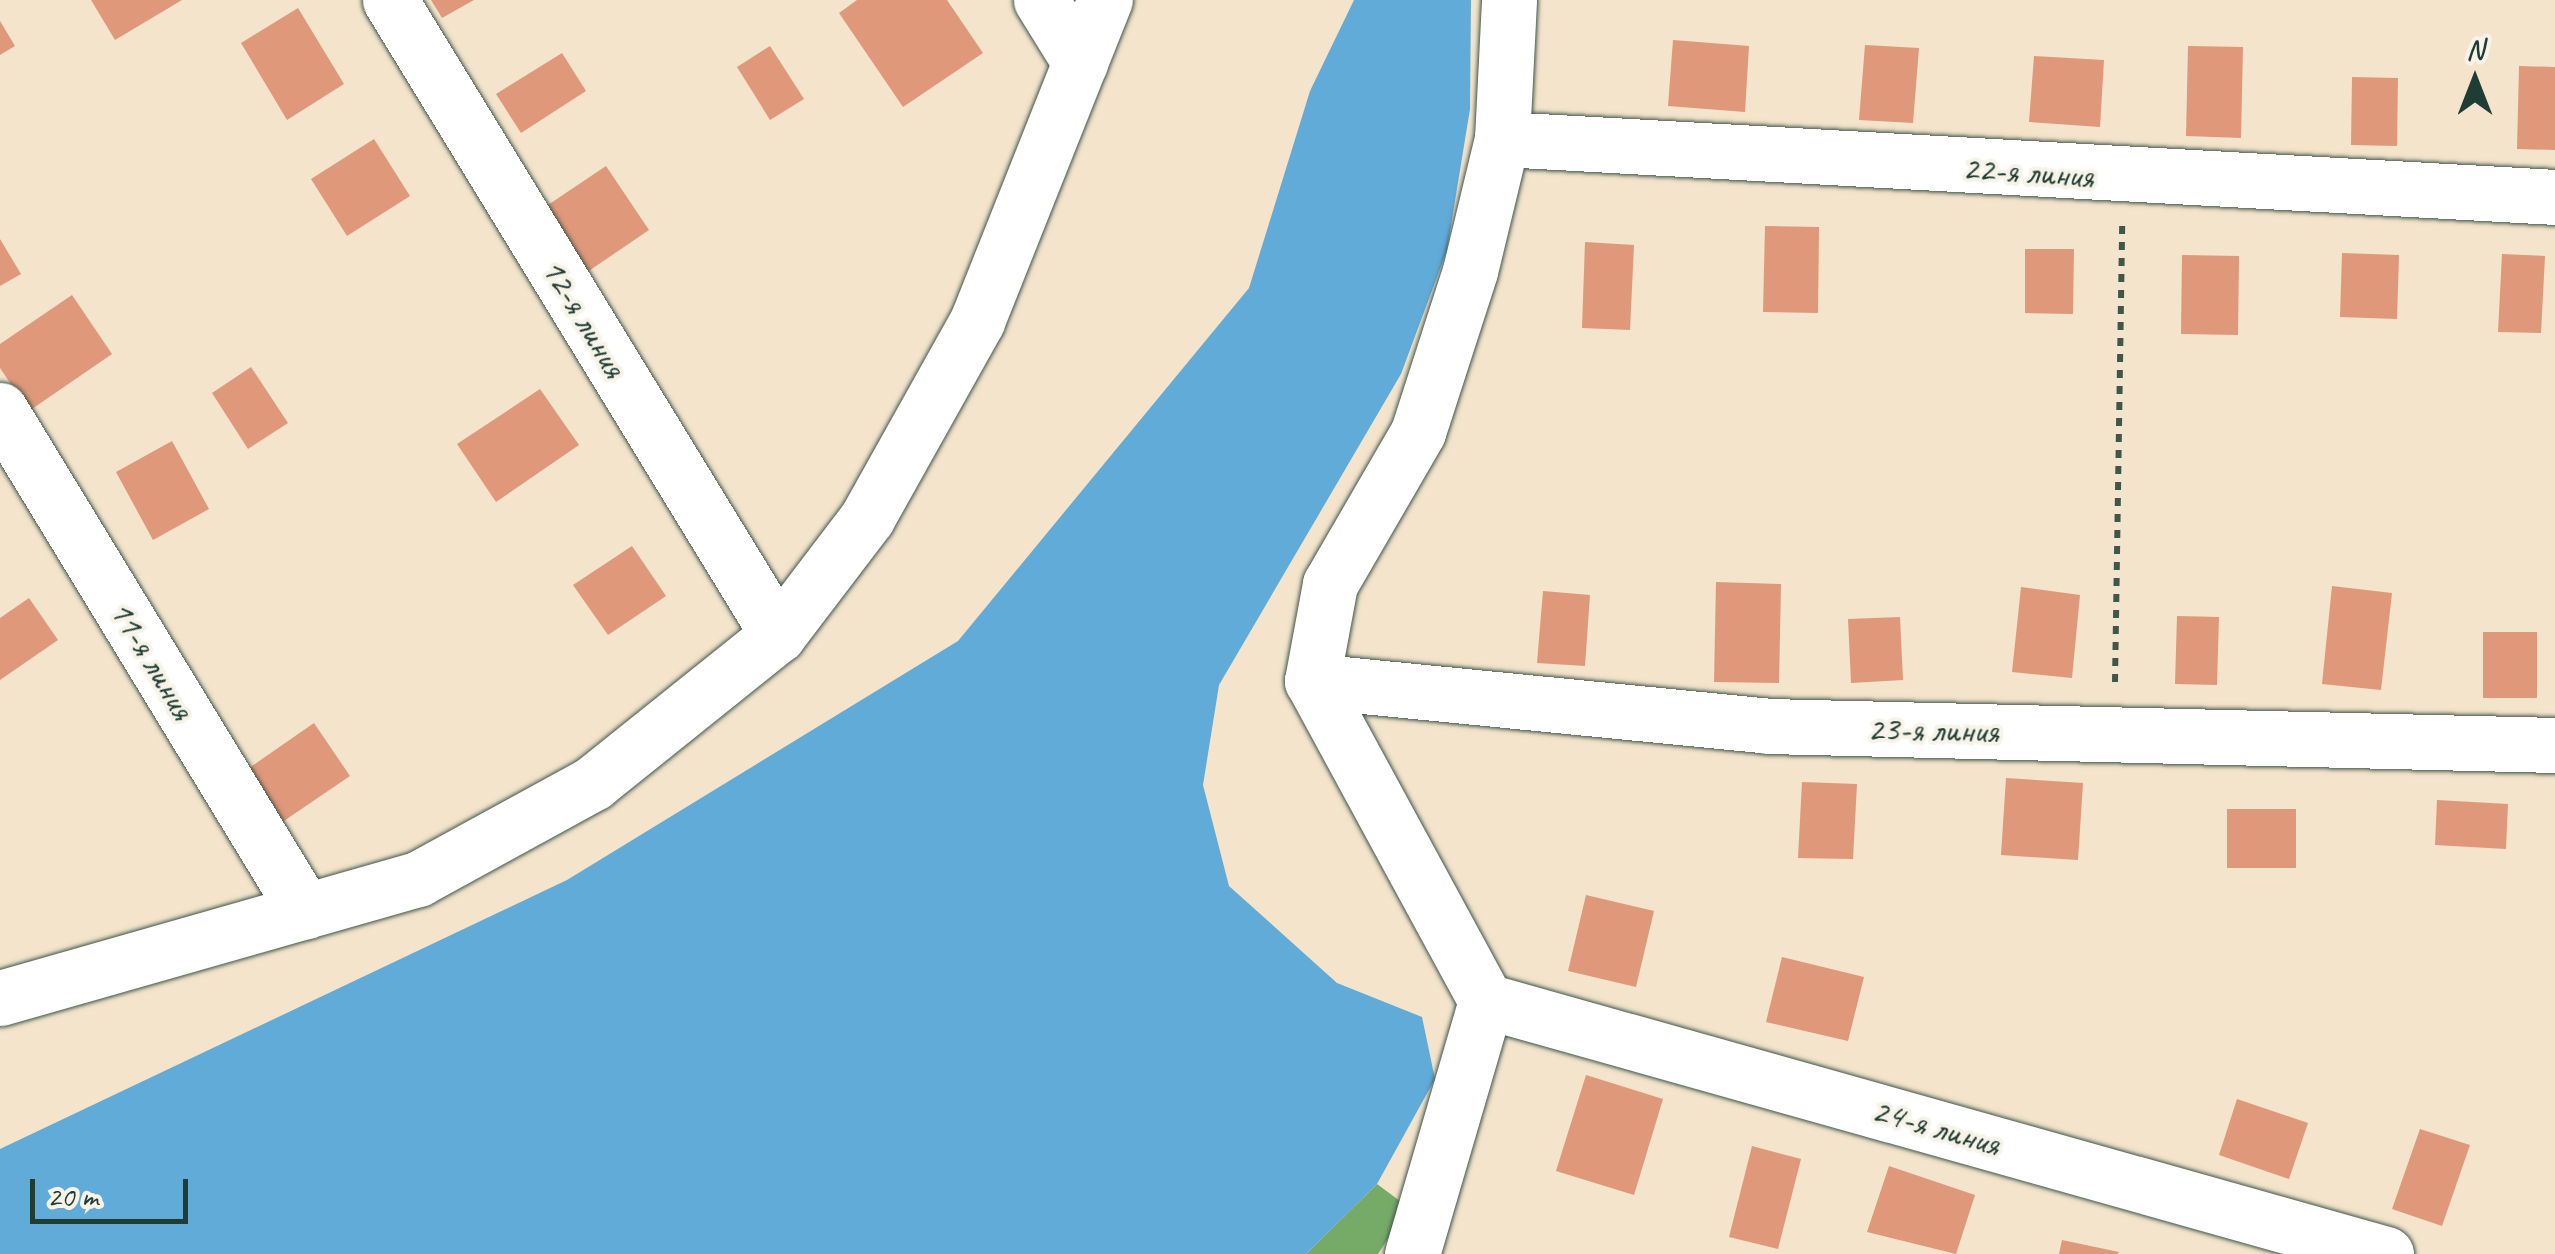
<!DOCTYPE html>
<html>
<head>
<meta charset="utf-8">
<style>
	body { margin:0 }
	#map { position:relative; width:2555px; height:1254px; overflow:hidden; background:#f3e4cb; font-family:Caveat,sans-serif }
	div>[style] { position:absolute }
	.forest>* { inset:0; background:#76ab67 }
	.water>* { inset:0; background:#61abd9 }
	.building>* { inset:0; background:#df9879 }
	.path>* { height:6px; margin-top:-3px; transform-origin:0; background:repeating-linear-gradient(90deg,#3f564b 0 8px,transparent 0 16px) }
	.roads { filter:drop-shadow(0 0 2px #3f564b) drop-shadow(0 0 2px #3f564b) }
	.minor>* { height:55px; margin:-27.5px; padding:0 27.5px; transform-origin:27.5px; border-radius:27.5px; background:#fff }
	span { translate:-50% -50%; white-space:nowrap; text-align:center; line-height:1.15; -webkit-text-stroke:8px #f7f3e8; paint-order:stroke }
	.street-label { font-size:35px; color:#1f3d34 }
	.north { position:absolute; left:2425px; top:30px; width:100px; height:100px; -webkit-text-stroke:8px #f7f3e8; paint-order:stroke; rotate:0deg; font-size:28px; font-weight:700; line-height:40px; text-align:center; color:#1f3d34 }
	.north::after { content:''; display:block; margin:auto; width:35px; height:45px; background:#1f3d34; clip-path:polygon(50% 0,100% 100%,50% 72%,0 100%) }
	.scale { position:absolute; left:30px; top:1179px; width:158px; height:45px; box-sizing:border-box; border:5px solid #1f3d34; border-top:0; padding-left:12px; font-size:30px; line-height:35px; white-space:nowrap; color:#1f3d34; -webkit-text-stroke:8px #f7f3e8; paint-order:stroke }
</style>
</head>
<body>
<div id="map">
	<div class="forest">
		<i style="clip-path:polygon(1377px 1184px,1408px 1207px,1378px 1254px,1306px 1254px)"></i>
	</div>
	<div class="water">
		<i style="clip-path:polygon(1354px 0,1471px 0,1470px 109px,1447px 250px,1401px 374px,1219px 685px,1203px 785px,1229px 886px,1337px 983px,1422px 1017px,1435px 1079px,1377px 1184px,1306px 1254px,0 1254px,0 1149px,567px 880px,958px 641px,1249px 288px,1310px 91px)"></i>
	</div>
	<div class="building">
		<i style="clip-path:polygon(91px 0,182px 0,115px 40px)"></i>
		<i style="clip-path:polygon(431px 0,474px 0,442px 18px)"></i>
		<i style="clip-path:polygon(857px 0,947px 0,983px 53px,903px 107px,839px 13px)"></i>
		<i style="clip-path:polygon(298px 8px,344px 84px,287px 120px,241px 43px)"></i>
		<i style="clip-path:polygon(0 21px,15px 46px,0 55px)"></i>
		<i style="clip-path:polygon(1673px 40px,1749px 46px,1745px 112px,1668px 106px)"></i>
		<i style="clip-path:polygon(1865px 45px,1919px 48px,1913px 123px,1859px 120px)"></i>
		<i style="clip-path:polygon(770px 46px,804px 99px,770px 120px,737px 67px)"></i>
		<i style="clip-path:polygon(2188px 46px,2243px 47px,2241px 138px,2186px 136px)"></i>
		<i style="clip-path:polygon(562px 53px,586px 91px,521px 133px,496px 94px)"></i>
		<i style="clip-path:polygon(2034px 56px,2104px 60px,2100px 127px,2029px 122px)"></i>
		<i style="clip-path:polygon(2519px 66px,2555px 67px,2555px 150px,2517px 149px)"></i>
		<i style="clip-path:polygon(2352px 77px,2398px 78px,2397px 146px,2351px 145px)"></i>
		<i style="clip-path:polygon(374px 139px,410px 196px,347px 236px,311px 179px)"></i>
		<i style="clip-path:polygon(606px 166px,649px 230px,577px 279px,533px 215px)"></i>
		<i style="clip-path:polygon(1765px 226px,1819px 227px,1818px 313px,1763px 312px)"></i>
		<i style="clip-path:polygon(0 239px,21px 274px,0 286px)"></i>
		<i style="clip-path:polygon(1585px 242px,1634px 245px,1630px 330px,1582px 328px)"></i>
		<i style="clip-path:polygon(2025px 249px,2074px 249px,2073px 314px,2025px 313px)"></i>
		<i style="clip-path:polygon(2342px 253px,2399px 255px,2397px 319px,2340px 317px)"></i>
		<i style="clip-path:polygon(2502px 254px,2545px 256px,2541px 333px,2498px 332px)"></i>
		<i style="clip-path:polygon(2182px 255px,2239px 256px,2238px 335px,2181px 334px)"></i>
		<i style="clip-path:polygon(72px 295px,112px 354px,29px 411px,0 368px,0 344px)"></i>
		<i style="clip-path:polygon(251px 367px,288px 423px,248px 449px,212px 393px)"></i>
		<i style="clip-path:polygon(540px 389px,579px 445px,496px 502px,457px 444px)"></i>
		<i style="clip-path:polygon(172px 441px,209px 509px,153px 540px,116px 472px)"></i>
		<i style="clip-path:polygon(632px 546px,666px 596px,608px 635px,573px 585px)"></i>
		<i style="clip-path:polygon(1716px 582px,1781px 584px,1779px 683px,1714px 682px)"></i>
		<i style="clip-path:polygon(2332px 586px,2392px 593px,2381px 690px,2322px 684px)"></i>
		<i style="clip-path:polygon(2021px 587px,2080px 595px,2072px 678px,2012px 672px)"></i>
		<i style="clip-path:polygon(1543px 591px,1590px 595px,1585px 666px,1537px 663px)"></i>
		<i style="clip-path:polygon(29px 598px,58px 640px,0 680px,0 618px)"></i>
		<i style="clip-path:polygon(2177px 616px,2219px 617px,2217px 685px,2175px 684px)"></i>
		<i style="clip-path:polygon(1900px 617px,1903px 680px,1851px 683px,1848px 619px)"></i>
		<i style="clip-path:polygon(2483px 632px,2537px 632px,2537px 698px,2483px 698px)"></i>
		<i style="clip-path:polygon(314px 723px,350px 776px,275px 827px,239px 775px)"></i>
		<i style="clip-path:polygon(2006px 778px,2083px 783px,2078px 860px,2001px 855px)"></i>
		<i style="clip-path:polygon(1802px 782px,1857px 784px,1853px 859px,1798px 858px)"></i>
		<i style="clip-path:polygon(2437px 800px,2508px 804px,2506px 849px,2435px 845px)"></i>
		<i style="clip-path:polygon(2227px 809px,2296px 809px,2296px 868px,2227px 868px)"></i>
		<i style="clip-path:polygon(1586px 895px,1654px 911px,1636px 987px,1568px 971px)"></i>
		<i style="clip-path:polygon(1782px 957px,1864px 977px,1848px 1041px,1766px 1022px)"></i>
		<i style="clip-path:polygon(1586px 1075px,1663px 1099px,1634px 1195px,1556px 1171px)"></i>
		<i style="clip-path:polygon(2237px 1099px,2308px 1123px,2289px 1179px,2219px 1155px)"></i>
		<i style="clip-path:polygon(2420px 1129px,2470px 1145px,2442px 1226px,2392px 1209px)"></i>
		<i style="clip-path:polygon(1752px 1146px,1801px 1159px,1778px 1249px,1729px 1237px)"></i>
		<i style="clip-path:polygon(1889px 1166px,1975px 1195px,1956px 1254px,1867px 1232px)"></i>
		<i style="clip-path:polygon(2062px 1240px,2119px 1252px,2118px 1254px,2059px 1254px)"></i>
	</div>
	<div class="path">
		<i style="left:2115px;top:682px;width:458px;rotate:-89.1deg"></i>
	</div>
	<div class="roads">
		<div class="minor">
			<i style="left:390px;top:0;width:744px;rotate:58.57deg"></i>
			<i style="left:1041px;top:0;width:74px;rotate:58.2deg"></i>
			<i style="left:1502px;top:139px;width:1055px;rotate:3.15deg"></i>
			<i style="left:0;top:410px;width:587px;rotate:58.67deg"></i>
			<i style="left:1312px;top:681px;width:458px;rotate:5.6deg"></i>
			<i style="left:1768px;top:726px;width:787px;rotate:1.38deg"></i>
			<i style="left:0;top:998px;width:435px;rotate:-15.9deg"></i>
			<i style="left:418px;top:879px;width:200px;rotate:-28.7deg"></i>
			<i style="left:593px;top:783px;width:237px;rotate:-38.7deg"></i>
			<i style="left:778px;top:635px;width:147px;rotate:-52.7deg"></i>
			<i style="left:867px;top:518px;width:226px;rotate:-60.8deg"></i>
			<i style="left:977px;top:321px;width:346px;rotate:-68.3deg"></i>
			<i style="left:1486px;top:1001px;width:935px;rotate:15.7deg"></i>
			<i style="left:1412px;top:1254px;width:264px;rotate:-73.7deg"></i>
			<i style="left:1486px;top:1001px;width:364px;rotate:-118.5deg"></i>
			<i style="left:1312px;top:681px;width:99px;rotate:-79.5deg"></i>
			<i style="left:1330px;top:584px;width:176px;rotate:-59.9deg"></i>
			<i style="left:1418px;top:432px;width:169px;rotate:-72.1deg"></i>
			<i style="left:1470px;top:271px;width:136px;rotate:-76.4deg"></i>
			<i style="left:1502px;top:139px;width:139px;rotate:-87.1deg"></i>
		</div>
	</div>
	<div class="street-label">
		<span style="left:2028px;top:172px;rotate:4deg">22-я линия</span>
		<span style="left:584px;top:318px;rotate:59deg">12-я линия</span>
		<span style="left:152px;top:660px;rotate:59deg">11-я линия</span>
		<span style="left:1933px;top:730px;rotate:1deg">23-я линия</span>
		<span style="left:1936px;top:1127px;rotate:16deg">24-я линия</span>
	</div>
	<div class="north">N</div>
	<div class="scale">20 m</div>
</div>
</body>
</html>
